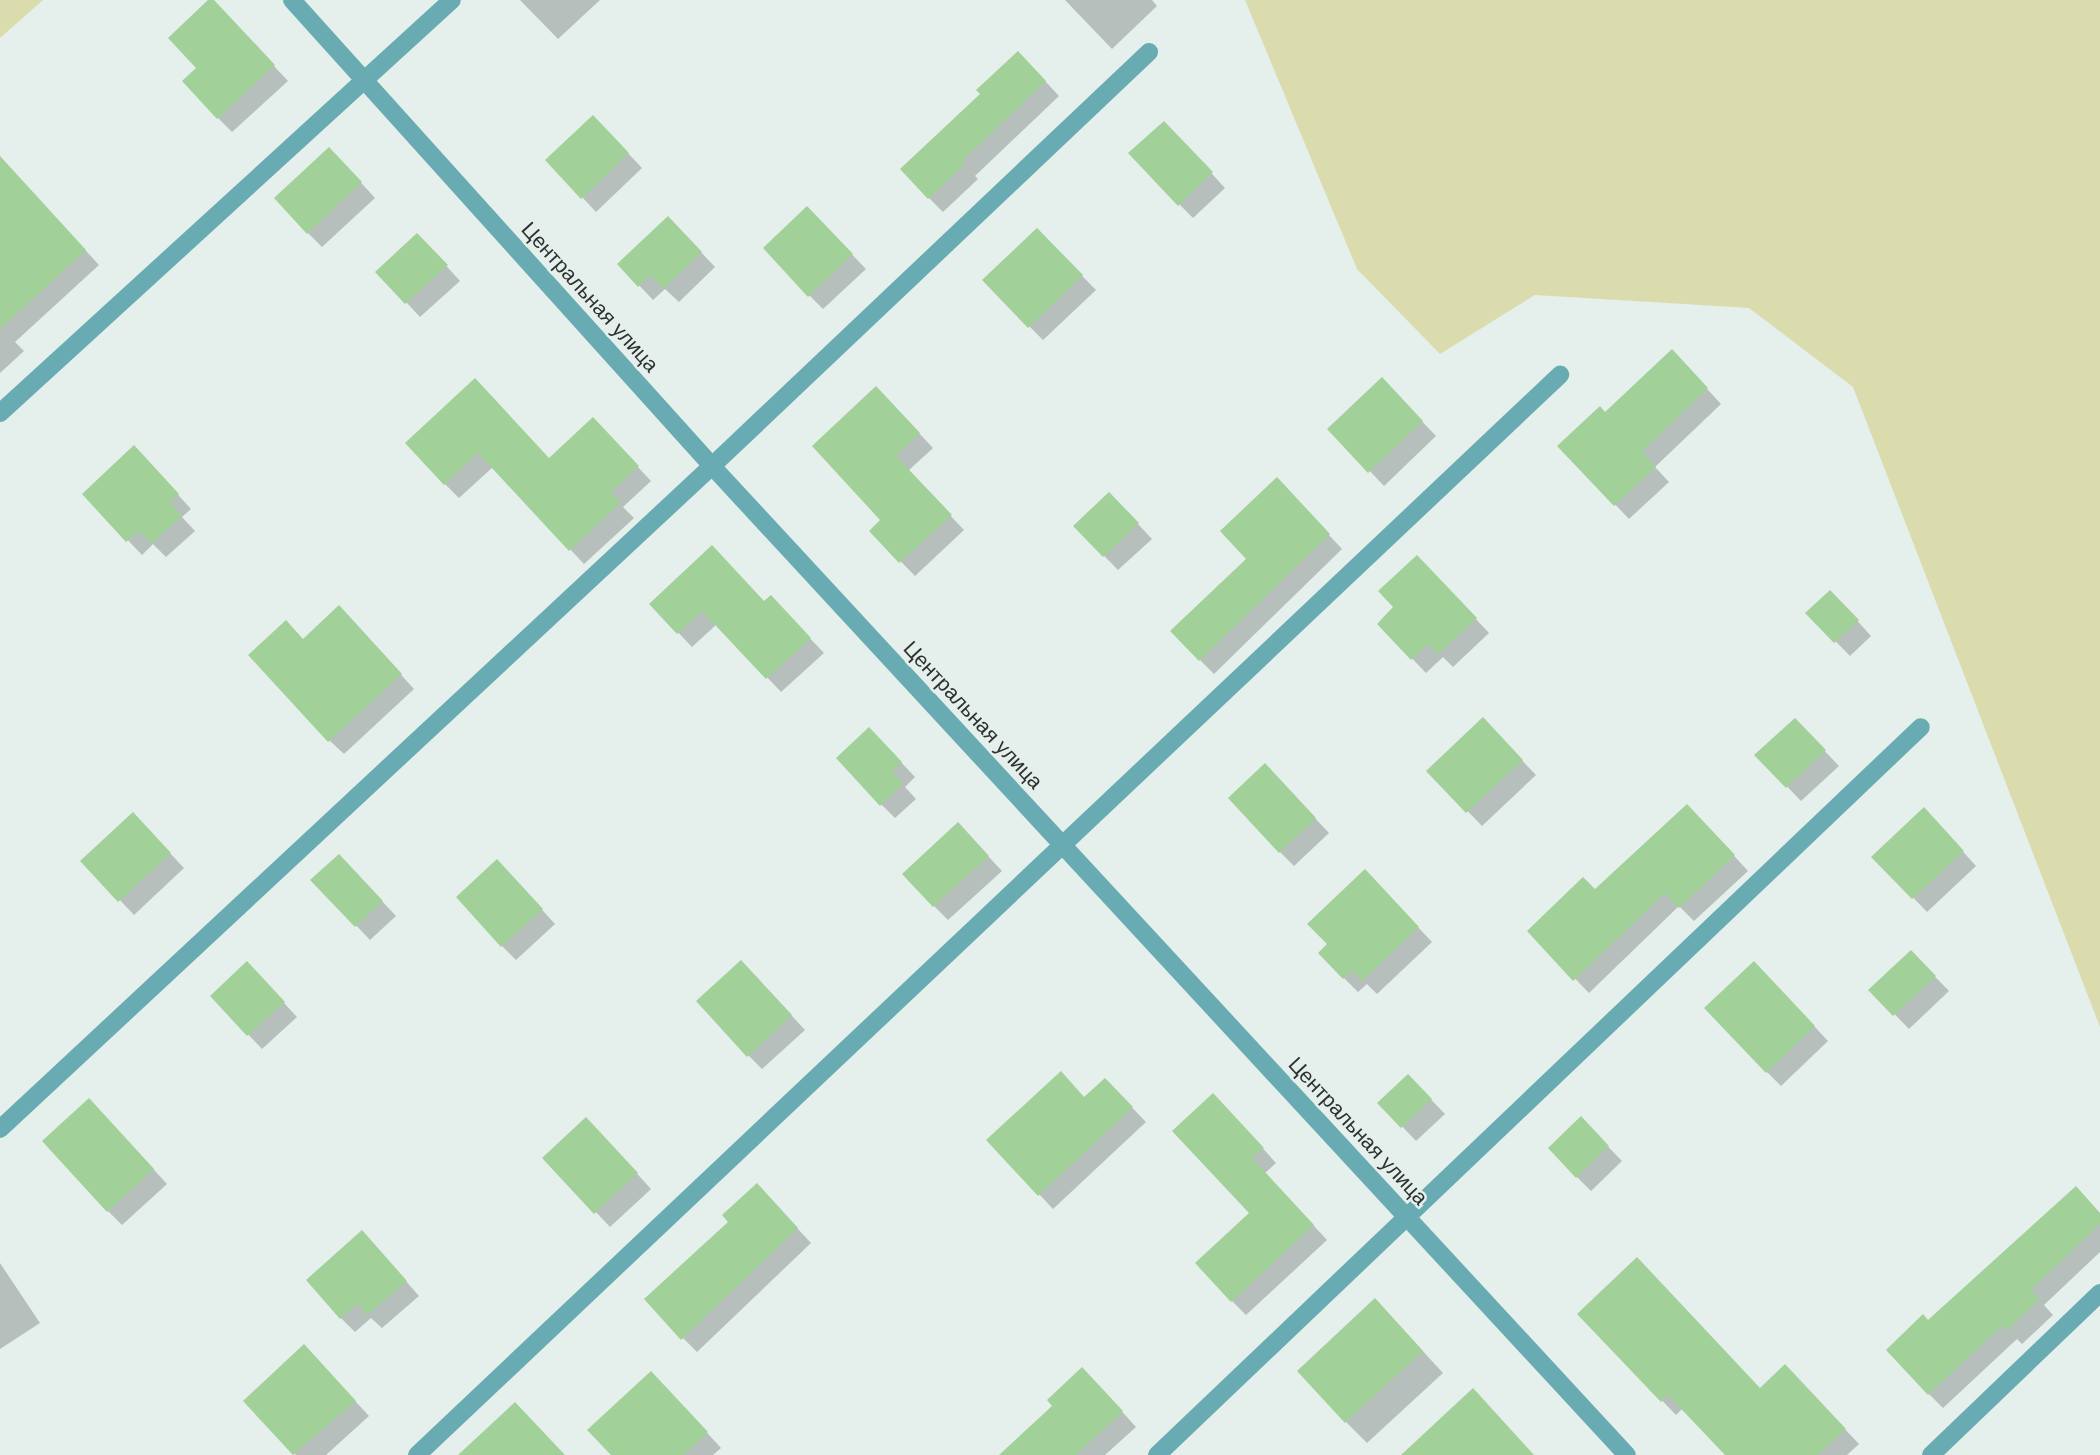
<!DOCTYPE html>
<html>
<head>
<meta charset="utf-8">
<style>
	body { margin:0 }
	#map { position:relative; width:2100px; height:1455px; overflow:hidden; background:#e5efec; font-family:"DM Sans",sans-serif }
	div>[style] { position:absolute }
	.green>* { inset:0; background:#dbdcae }
	.shadow>* { inset:0; background:#0003 }
	.building>* { inset:0; background:#a1d099 }
	.minor>* { height:18px; margin:-9px; padding:0 9px; transform-origin:9px; border-radius:9px; background:#69abb2 }
	span { translate:-50% -50%; white-space:nowrap; text-align:center; line-height:1.15; -webkit-text-stroke:5px #e5efec; paint-order:stroke }
	.street-label { font-size:21px; color:#2e3130 }
</style>
</head>
<body>
<div id="map">
	<div class="green">
		<i style="clip-path:polygon(0 0,43px 0,0 38px)"></i>
		<i style="clip-path:polygon(1245px 0,2100px 0,2100px 1027px,1853px 387px,1749px 308px,1535px 295px,1440px 354px,1357px 269px)"></i>
	</div>
	<div class="shadow">
		<i style="clip-path:polygon(212px 0,288px 81px,232px 132px,218px 118px,198px 68px)"></i>
		<i style="clip-path:polygon(520px 0,600px 0,558px 39px)"></i>
		<i style="clip-path:polygon(1065px 0,1152px 0,1157px 6px,1112px 49px)"></i>
		<i style="clip-path:polygon(1032px 67px,1059px 96px,975px 176px,978px 179px,943px 212px,929px 198px)"></i>
		<i style="clip-path:polygon(607px 131px,642px 168px,596px 212px,582px 197px)"></i>
		<i style="clip-path:polygon(1178px 137px,1225px 188px,1193px 218px,1179px 204px)"></i>
		<i style="clip-path:polygon(343px 163px,375px 198px,322px 247px,308px 233px)"></i>
		<i style="clip-path:polygon(0 189px,29px 189px,99px 265px,15px 342px,24px 351px,0 373px)"></i>
		<i style="clip-path:polygon(807px 208px,866px 269px,823px 309px,809px 295px)"></i>
		<i style="clip-path:polygon(1037px 230px,1096px 290px,1043px 340px,1029px 326px)"></i>
		<i style="clip-path:polygon(682px 232px,715px 267px,679px 302px,665px 289px,653px 300px,619px 264px)"></i>
		<i style="clip-path:polygon(431px 249px,460px 281px,420px 317px,378px 272px)"></i>
		<i style="clip-path:polygon(1686px 366px,1721px 404px,1655px 467px,1669px 482px,1629px 519px,1560px 446px,1605px 414px)"></i>
		<i style="clip-path:polygon(1396px 394px,1436px 436px,1384px 486px,1330px 429px)"></i>
		<i style="clip-path:polygon(489px 395px,550px 460px,607px 434px,651px 481px,623px 507px,634px 518px,584px 564px,493px 467px,459px 498px,445px 484px)"></i>
		<i style="clip-path:polygon(890px 402px,933px 448px,908px 471px,964px 530px,915px 576px,871px 531px,883px 520px)"></i>
		<i style="clip-path:polygon(148px 462px,191px 509px,182px 517px,195px 531px,166px 557px,153px 544px,142px 555px,84px 494px)"></i>
		<i style="clip-path:polygon(1291px 494px,1342px 549px,1214px 674px,1200px 660px,1249px 559px)"></i>
		<i style="clip-path:polygon(1123px 508px,1152px 539px,1118px 570px,1075px 526px)"></i>
		<i style="clip-path:polygon(1431px 571px,1489px 633px,1453px 667px,1443px 657px,1426px 673px,1379px 624px)"></i>
		<i style="clip-path:polygon(765px 603px,785px 612px,824px 653px,781px 692px,717px 624px,692px 647px,651px 604px)"></i>
		<i style="clip-path:polygon(1844px 606px,1871px 636px,1850px 656px,1808px 613px)"></i>
		<i style="clip-path:polygon(353px 622px,414px 689px,344px 754px,329px 740px,304px 640px)"></i>
		<i style="clip-path:polygon(1795px 720px,1839px 766px,1801px 801px,1757px 755px)"></i>
		<i style="clip-path:polygon(1497px 734px,1536px 775px,1482px 826px,1429px 771px)"></i>
		<i style="clip-path:polygon(883px 743px,915px 777px,905px 787px,916px 799px,895px 818px,881px 804px)"></i>
		<i style="clip-path:polygon(1279px 780px,1329px 833px,1294px 866px,1280px 852px)"></i>
		<i style="clip-path:polygon(1701px 820px,1748px 871px,1694px 921px,1679px 906px,1589px 993px,1529px 931px,1595px 892px)"></i>
		<i style="clip-path:polygon(1938px 824px,1976px 866px,1927px 912px,1874px 857px)"></i>
		<i style="clip-path:polygon(147px 829px,184px 868px,134px 915px,83px 861px)"></i>
		<i style="clip-path:polygon(972px 839px,1002px 871px,948px 920px,934px 906px)"></i>
		<i style="clip-path:polygon(353px 870px,396px 916px,370px 940px,313px 880px)"></i>
		<i style="clip-path:polygon(511px 876px,555px 924px,516px 960px,502px 946px)"></i>
		<i style="clip-path:polygon(1379px 886px,1432px 942px,1377px 994px,1367px 984px,1358px 992px,1344px 978px)"></i>
		<i style="clip-path:polygon(1911px 952px,1949px 991px,1909px 1029px,1871px 990px)"></i>
		<i style="clip-path:polygon(755px 976px,805px 1030px,762px 1069px,748px 1055px)"></i>
		<i style="clip-path:polygon(1768px 977px,1828px 1041px,1781px 1086px,1767px 1072px)"></i>
		<i style="clip-path:polygon(261px 978px,297px 1017px,262px 1049px,212px 996px)"></i>
		<i style="clip-path:polygon(1422px 1090px,1445px 1114px,1416px 1141px,1380px 1103px)"></i>
		<i style="clip-path:polygon(1119px 1094px,1146px 1122px,1053px 1209px,1039px 1194px,1085px 1099px)"></i>
		<i style="clip-path:polygon(1227px 1109px,1276px 1163px,1265px 1173px,1327px 1240px,1246px 1315px,1232px 1301px,1251px 1213px)"></i>
		<i style="clip-path:polygon(103px 1114px,167px 1184px,122px 1225px,108px 1211px)"></i>
		<i style="clip-path:polygon(1581px 1119px,1622px 1161px,1591px 1191px,1577px 1177px)"></i>
		<i style="clip-path:polygon(600px 1133px,651px 1189px,610px 1227px,545px 1158px)"></i>
		<i style="clip-path:polygon(771px 1200px,811px 1243px,697px 1352px,683px 1338px)"></i>
		<i style="clip-path:polygon(2100px 1214px,2100px 1252px,2044px 1305px,2053px 1315px,2022px 1344px,2017px 1339px,1943px 1408px,1929px 1394px,1928px 1322px)"></i>
		<i style="clip-path:polygon(376px 1247px,419px 1296px,382px 1328px,371px 1318px,355px 1332px,341px 1318px)"></i>
		<i style="clip-path:polygon(0 1263px,40px 1323px,0 1349px)"></i>
		<i style="clip-path:polygon(1579px 1314px,1760px 1390px,1799px 1381px,1859px 1444px,1847px 1455px,1728px 1455px,1683px 1408px,1676px 1415px)"></i>
		<i style="clip-path:polygon(1396px 1322px,1443px 1373px,1367px 1443px,1346px 1422px)"></i>
		<i style="clip-path:polygon(318px 1361px,369px 1416px,326px 1455px,296px 1455px,245px 1401px)"></i>
		<i style="clip-path:polygon(1096px 1383px,1136px 1427px,1105px 1455px,1002px 1455px)"></i>
		<i style="clip-path:polygon(665px 1387px,721px 1448px,713px 1455px,613px 1455px)"></i>
	</div>
	<div class="building">
		<i style="clip-path:polygon(208px 0,214px 0,275px 65px,217px 119px,182px 81px,196px 68px,168px 38px)"></i>
		<i style="clip-path:polygon(1018px 51px,1046px 81px,962px 161px,965px 164px,928px 199px,900px 169px,980px 94px,976px 90px)"></i>
		<i style="clip-path:polygon(593px 115px,629px 153px,581px 199px,545px 160px)"></i>
		<i style="clip-path:polygon(1164px 121px,1213px 172px,1178px 206px,1128px 153px)"></i>
		<i style="clip-path:polygon(329px 147px,362px 182px,307px 234px,274px 198px)"></i>
		<i style="clip-path:polygon(0 156px,86px 250px,0 329px)"></i>
		<i style="clip-path:polygon(807px 206px,853px 254px,808px 297px,763px 248px)"></i>
		<i style="clip-path:polygon(668px 216px,702px 252px,663px 289px,650px 275px,638px 287px,617px 264px)"></i>
		<i style="clip-path:polygon(1037px 228px,1083px 275px,1028px 328px,982px 280px)"></i>
		<i style="clip-path:polygon(417px 233px,448px 265px,405px 304px,375px 272px)"></i>
		<i style="clip-path:polygon(1672px 349px,1708px 388px,1642px 452px,1656px 467px,1614px 506px,1557px 446px,1600px 406px,1605px 412px)"></i>
		<i style="clip-path:polygon(1382px 377px,1423px 421px,1368px 473px,1327px 429px)"></i>
		<i style="clip-path:polygon(475px 378px,549px 458px,593px 417px,639px 466px,611px 492px,621px 502px,569px 551px,478px 453px,444px 485px,405px 443px)"></i>
		<i style="clip-path:polygon(876px 386px,920px 433px,896px 456px,952px 515px,899px 563px,869px 531px,880px 520px,812px 446px)"></i>
		<i style="clip-path:polygon(134px 445px,179px 494px,170px 502px,182px 516px,151px 544px,139px 531px,126px 542px,82px 494px)"></i>
		<i style="clip-path:polygon(1277px 477px,1330px 534px,1199px 661px,1170px 631px,1246px 559px,1220px 531px)"></i>
		<i style="clip-path:polygon(1109px 492px,1139px 523px,1103px 557px,1073px 526px)"></i>
		<i style="clip-path:polygon(712px 545px,764px 601px,771px 595px,811px 638px,766px 679px,702px 611px,677px 634px,649px 604px)"></i>
		<i style="clip-path:polygon(1417px 555px,1477px 618px,1438px 654px,1428px 644px,1411px 660px,1377px 624px,1393px 607px,1378px 591px)"></i>
		<i style="clip-path:polygon(1830px 590px,1859px 620px,1834px 643px,1805px 613px)"></i>
		<i style="clip-path:polygon(339px 605px,402px 674px,328px 742px,248px 655px,286px 620px,303px 639px)"></i>
		<i style="clip-path:polygon(1483px 717px,1523px 760px,1466px 813px,1426px 771px)"></i>
		<i style="clip-path:polygon(1795px 718px,1826px 750px,1786px 788px,1754px 755px)"></i>
		<i style="clip-path:polygon(869px 727px,902px 762px,892px 771px,903px 784px,880px 806px,836px 758px)"></i>
		<i style="clip-path:polygon(1265px 763px,1316px 818px,1279px 853px,1228px 798px)"></i>
		<i style="clip-path:polygon(1687px 804px,1735px 855px,1679px 908px,1665px 893px,1573px 981px,1527px 931px,1583px 877px,1595px 889px)"></i>
		<i style="clip-path:polygon(1924px 807px,1964px 851px,1912px 899px,1871px 857px)"></i>
		<i style="clip-path:polygon(133px 812px,171px 853px,118px 902px,80px 861px)"></i>
		<i style="clip-path:polygon(958px 822px,989px 856px,933px 907px,902px 874px)"></i>
		<i style="clip-path:polygon(339px 854px,383px 901px,355px 927px,310px 880px)"></i>
		<i style="clip-path:polygon(497px 859px,543px 909px,501px 947px,456px 897px)"></i>
		<i style="clip-path:polygon(1365px 869px,1419px 927px,1362px 981px,1352px 971px,1343px 979px,1318px 953px,1327px 944px,1307px 924px)"></i>
		<i style="clip-path:polygon(1911px 950px,1936px 976px,1893px 1016px,1868px 990px)"></i>
		<i style="clip-path:polygon(741px 960px,792px 1015px,747px 1057px,696px 1001px)"></i>
		<i style="clip-path:polygon(247px 961px,285px 1002px,247px 1036px,210px 996px)"></i>
		<i style="clip-path:polygon(1754px 961px,1815px 1026px,1766px 1073px,1704px 1008px)"></i>
		<i style="clip-path:polygon(1061px 1071px,1084px 1097px,1105px 1078px,1133px 1107px,1038px 1196px,986px 1140px)"></i>
		<i style="clip-path:polygon(1408px 1074px,1432px 1099px,1401px 1128px,1377px 1103px)"></i>
		<i style="clip-path:polygon(1213px 1093px,1264px 1148px,1252px 1158px,1314px 1225px,1231px 1302px,1195px 1263px,1249px 1213px,1172px 1131px)"></i>
		<i style="clip-path:polygon(89px 1098px,154px 1169px,107px 1212px,42px 1141px)"></i>
		<i style="clip-path:polygon(1581px 1116px,1609px 1146px,1576px 1178px,1548px 1148px)"></i>
		<i style="clip-path:polygon(586px 1117px,638px 1173px,594px 1214px,542px 1158px)"></i>
		<i style="clip-path:polygon(757px 1183px,798px 1228px,681px 1340px,644px 1299px,728px 1222px,722px 1215px)"></i>
		<i style="clip-path:polygon(2076px 1186px,2100px 1213px,2100px 1224px,2031px 1290px,2040px 1299px,2006px 1331px,2002px 1326px,1928px 1395px,1886px 1350px,1923px 1314px,1928px 1320px)"></i>
		<i style="clip-path:polygon(362px 1230px,407px 1281px,367px 1315px,357px 1304px,340px 1319px,306px 1280px)"></i>
		<i style="clip-path:polygon(1637px 1257px,1760px 1388px,1785px 1364px,1846px 1429px,1818px 1455px,1725px 1455px,1668px 1395px,1661px 1402px,1577px 1314px)"></i>
		<i style="clip-path:polygon(1375px 1298px,1423px 1351px,1345px 1423px,1297px 1371px)"></i>
		<i style="clip-path:polygon(304px 1344px,356px 1401px,293px 1455px,243px 1401px)"></i>
		<i style="clip-path:polygon(1082px 1367px,1123px 1411px,1076px 1455px,999px 1455px,1052px 1406px,1047px 1400px)"></i>
		<i style="clip-path:polygon(651px 1371px,708px 1432px,684px 1455px,611px 1455px,587px 1430px)"></i>
		<i style="clip-path:polygon(1473px 1388px,1534px 1455px,1401px 1455px)"></i>
		<i style="clip-path:polygon(515px 1402px,565px 1455px,458px 1455px)"></i>
	</div>
	<div class="minor">
		<i style="left:292px;top:0;width:627px;rotate:47.97deg"></i>
		<i style="left:712px;top:466px;width:1347px;rotate:47.23deg"></i>
		<i style="left:0;top:413px;width:612px;rotate:-42.42deg"></i>
		<i style="left:0;top:1129px;width:973px;rotate:-42.96deg"></i>
		<i style="left:712px;top:466px;width:602px;rotate:-43.45deg"></i>
		<i style="left:417px;top:1455px;width:1573px;rotate:-43.38deg"></i>
		<i style="left:1157px;top:1455px;width:1055px;rotate:-43.62deg"></i>
		<i style="left:1931px;top:1455px;width:234px;rotate:-43.8deg"></i>
	</div>
	<div class="street-label">
		<span style="left:590px;top:297px;rotate:48deg">Центральная улица</span>
		<span style="left:973px;top:715px;rotate:47deg">Центральная улица</span>
		<span style="left:1358px;top:1131px;rotate:47deg">Центральная улица</span>
	</div>
</div>
</body>
</html>
